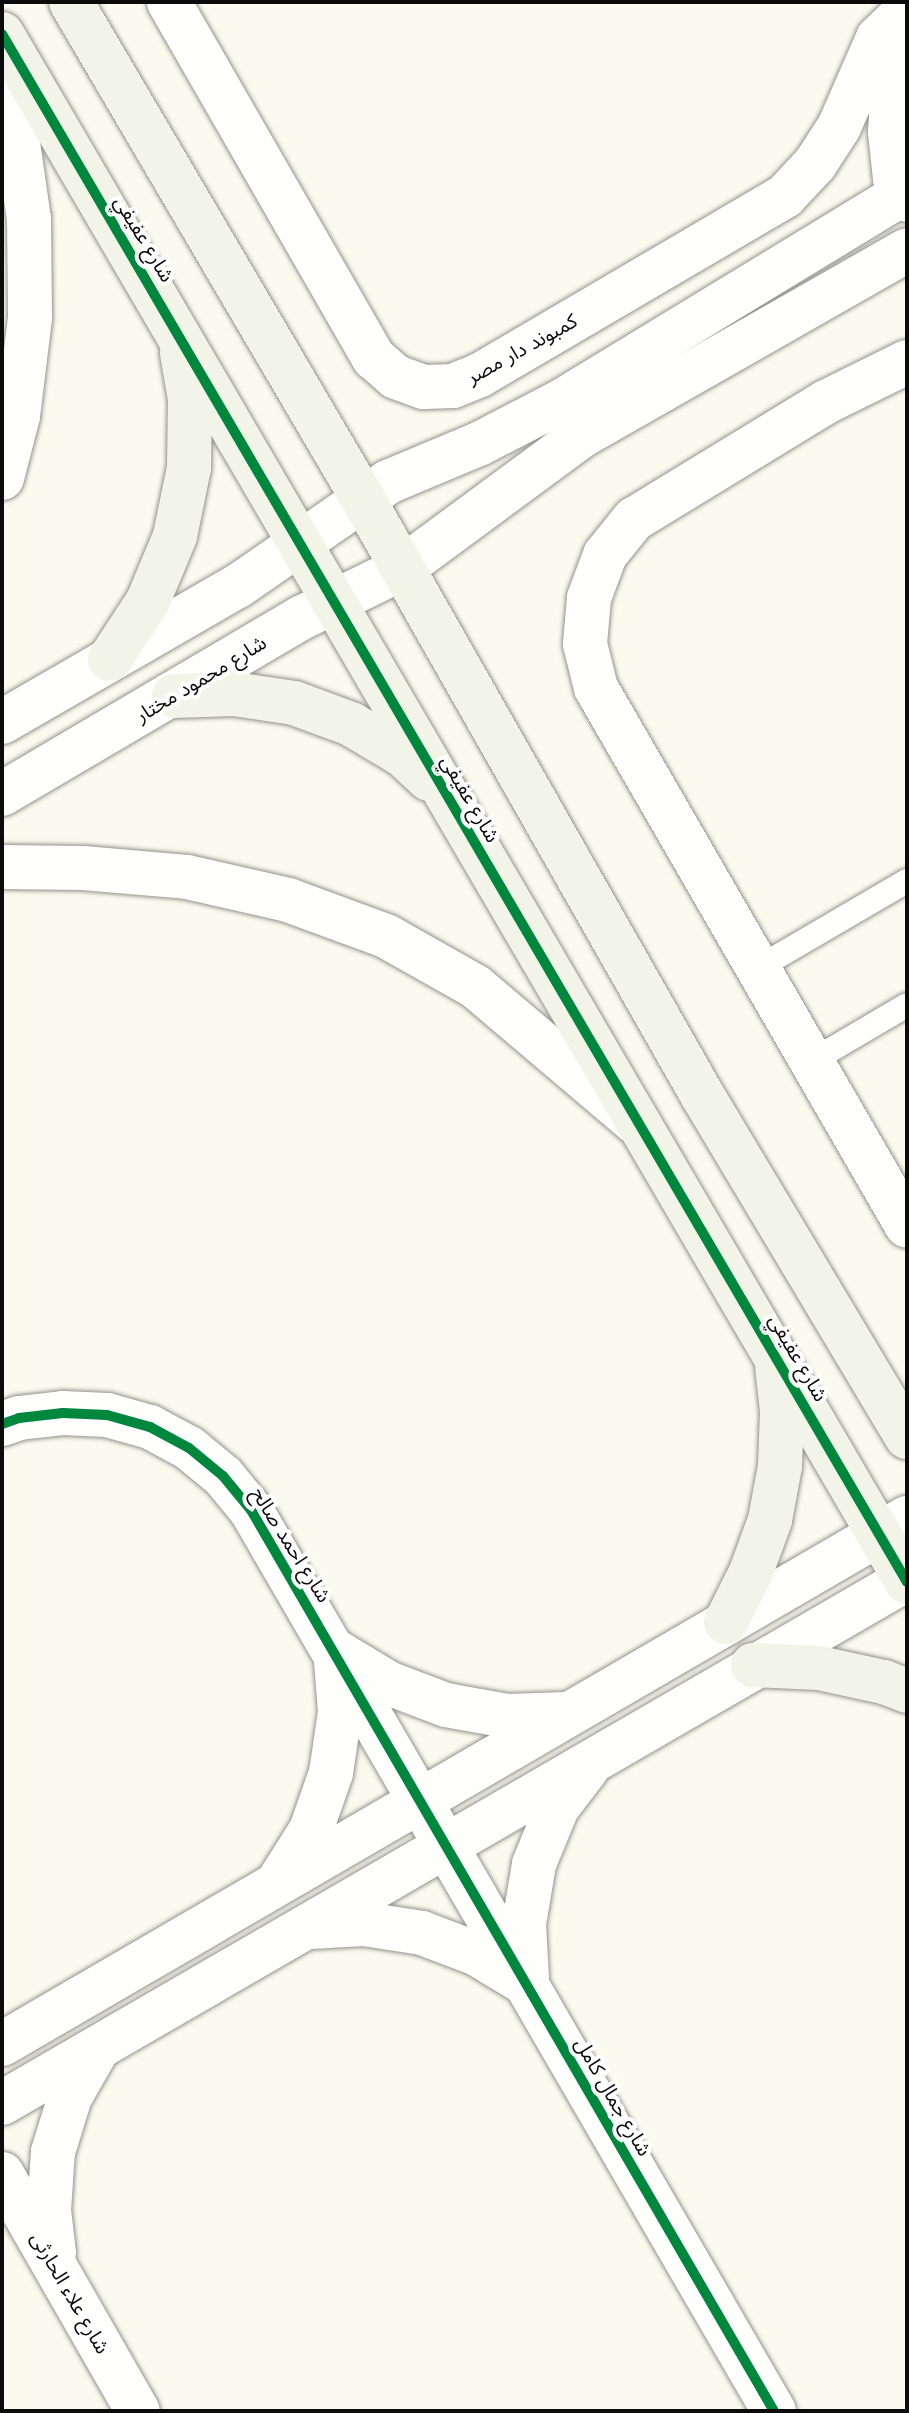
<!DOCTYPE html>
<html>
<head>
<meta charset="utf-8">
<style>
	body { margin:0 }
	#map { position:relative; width:909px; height:2413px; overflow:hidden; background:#fafaef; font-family:"Libre Baskerville","Noto Sans Arabic",serif }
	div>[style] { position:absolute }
	.roads { filter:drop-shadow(0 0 2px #93938e) drop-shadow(0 0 2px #93938e) }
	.lane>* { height:24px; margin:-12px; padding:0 12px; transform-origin:12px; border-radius:12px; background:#fefefd }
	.street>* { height:44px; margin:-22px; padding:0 22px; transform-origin:22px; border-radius:22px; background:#fefefd }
	.secondary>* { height:44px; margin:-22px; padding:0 22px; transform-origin:22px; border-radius:22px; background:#f3f4e8 }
	.cycleway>* { height:10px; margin:-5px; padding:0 5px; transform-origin:5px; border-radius:5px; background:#00873e }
	span { translate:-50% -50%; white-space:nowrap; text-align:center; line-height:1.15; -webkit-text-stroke:8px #fff; paint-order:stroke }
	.street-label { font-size:20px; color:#0b0b0b }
	.frame { position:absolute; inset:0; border:4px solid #0b0b0b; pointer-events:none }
</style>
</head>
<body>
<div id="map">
	<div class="roads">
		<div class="lane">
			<i style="left:758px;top:968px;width:173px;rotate:-30.3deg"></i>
			<i style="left:812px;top:1061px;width:110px;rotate:-30.5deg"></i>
		</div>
		<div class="street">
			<i style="left:169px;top:2px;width:411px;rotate:60.1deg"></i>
			<i style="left:374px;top:358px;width:29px;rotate:41deg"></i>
			<i style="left:396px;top:377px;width:30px;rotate:20deg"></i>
			<i style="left:424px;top:387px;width:29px;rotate:-2deg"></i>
			<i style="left:453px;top:386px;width:29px;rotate:-22deg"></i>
			<i style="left:480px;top:375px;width:354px;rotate:-30.4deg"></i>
			<i style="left:785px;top:196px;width:44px;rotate:-46.8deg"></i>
			<i style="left:815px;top:164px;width:44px;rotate:-57deg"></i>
			<i style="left:839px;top:127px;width:97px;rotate:-66.3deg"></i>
			<i style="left:878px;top:38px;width:40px;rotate:-44deg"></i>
			<i style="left:907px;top:23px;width:64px;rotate:102.7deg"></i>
			<i style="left:893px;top:85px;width:47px;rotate:93.7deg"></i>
			<i style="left:890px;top:132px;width:47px;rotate:83.9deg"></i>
			<i style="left:895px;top:179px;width:24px;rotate:60deg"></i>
			<i style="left:2px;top:71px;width:53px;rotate:75.7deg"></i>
			<i style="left:15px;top:122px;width:98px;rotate:81.8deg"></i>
			<i style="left:29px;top:219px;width:99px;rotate:89.4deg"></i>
			<i style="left:30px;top:318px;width:99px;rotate:97deg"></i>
			<i style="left:18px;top:416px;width:64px;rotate:104.5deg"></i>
			<i style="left:907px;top:362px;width:90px;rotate:153.7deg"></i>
			<i style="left:826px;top:402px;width:225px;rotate:148.6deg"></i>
			<i style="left:634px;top:519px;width:46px;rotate:128.9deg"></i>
			<i style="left:605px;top:555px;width:46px;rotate:110.4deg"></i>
			<i style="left:589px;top:598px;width:46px;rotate:95deg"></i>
			<i style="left:585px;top:644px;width:45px;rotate:76deg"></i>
			<i style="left:596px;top:688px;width:621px;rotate:59.97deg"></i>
			<i style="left:2px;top:722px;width:272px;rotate:-30deg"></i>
			<i style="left:238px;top:586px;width:183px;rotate:-34.7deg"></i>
			<i style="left:388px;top:482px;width:99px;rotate:-22.7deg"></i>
			<i style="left:479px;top:444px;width:91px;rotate:-27.4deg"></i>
			<i style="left:560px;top:402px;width:406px;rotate:-31.3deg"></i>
			<i style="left:2px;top:794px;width:349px;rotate:-30.5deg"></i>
			<i style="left:303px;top:617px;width:109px;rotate:-26.1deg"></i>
			<i style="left:401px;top:569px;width:226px;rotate:-36.4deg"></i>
			<i style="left:583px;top:435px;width:373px;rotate:-29.7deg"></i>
			<i style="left:2px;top:867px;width:81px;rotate:0.7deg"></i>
			<i style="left:83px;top:868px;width:104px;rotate:4.9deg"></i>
			<i style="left:187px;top:877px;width:104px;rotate:12.8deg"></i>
			<i style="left:288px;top:900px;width:104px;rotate:20.2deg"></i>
			<i style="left:386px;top:936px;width:103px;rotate:29.5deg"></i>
			<i style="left:476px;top:987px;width:209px;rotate:40.3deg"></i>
			<i style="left:2px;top:1424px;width:18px;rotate:-19deg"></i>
			<i style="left:19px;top:1418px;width:44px;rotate:-6.5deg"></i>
			<i style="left:63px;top:1413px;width:44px;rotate:2.6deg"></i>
			<i style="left:107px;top:1415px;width:45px;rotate:15.6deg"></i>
			<i style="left:150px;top:1427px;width:44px;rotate:28.3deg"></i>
			<i style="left:189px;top:1448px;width:44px;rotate:39.5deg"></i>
			<i style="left:223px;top:1476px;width:44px;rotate:50.5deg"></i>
			<i style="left:251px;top:1510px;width:1042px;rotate:59.87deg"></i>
			<i style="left:337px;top:1652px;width:60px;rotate:31.3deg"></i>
			<i style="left:388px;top:1683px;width:62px;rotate:20.8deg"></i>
			<i style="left:446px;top:1705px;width:62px;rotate:10.2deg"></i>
			<i style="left:507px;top:1716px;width:59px;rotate:-1.9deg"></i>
			<i style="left:280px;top:1879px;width:58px;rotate:-57.7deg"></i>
			<i style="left:311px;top:1830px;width:60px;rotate:-70.7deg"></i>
			<i style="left:331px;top:1773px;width:62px;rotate:-81.6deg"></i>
			<i style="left:340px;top:1712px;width:51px;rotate:-94.5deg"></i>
			<i style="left:311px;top:1927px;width:53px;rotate:-3.2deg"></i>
			<i style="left:364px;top:1924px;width:59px;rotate:8.8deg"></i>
			<i style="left:422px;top:1933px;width:59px;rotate:20.9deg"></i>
			<i style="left:477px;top:1954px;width:56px;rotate:31.1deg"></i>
			<i style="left:527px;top:1978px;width:54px;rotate:-93.2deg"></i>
			<i style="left:524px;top:1924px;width:61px;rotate:-80.5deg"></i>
			<i style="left:534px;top:1864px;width:61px;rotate:-67.7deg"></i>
			<i style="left:557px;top:1808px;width:48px;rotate:-52.7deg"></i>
			<i style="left:2px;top:2044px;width:1047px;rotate:-30.17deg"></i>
			<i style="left:2px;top:2103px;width:1046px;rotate:-30.07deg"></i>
			<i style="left:2px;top:2174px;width:273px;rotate:60.2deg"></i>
			<i style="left:54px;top:2253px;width:43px;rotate:-96.6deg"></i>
			<i style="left:49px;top:2210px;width:58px;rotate:-86.1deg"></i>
			<i style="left:53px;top:2152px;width:58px;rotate:-72.8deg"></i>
			<i style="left:70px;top:2097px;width:56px;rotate:-60.3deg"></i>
		</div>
		<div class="secondary">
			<i style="left:71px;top:2px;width:574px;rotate:59.55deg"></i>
			<i style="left:362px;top:497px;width:686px;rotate:60.37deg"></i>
			<i style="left:701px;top:1093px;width:401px;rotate:59.1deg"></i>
			<i style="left:2px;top:34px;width:1793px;rotate:59.69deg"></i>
			<i style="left:110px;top:659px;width:69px;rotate:-56.8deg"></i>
			<i style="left:148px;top:601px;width:70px;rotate:-67.4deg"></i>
			<i style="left:175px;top:536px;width:69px;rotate:-78.4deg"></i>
			<i style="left:189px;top:468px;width:69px;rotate:-89.2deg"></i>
			<i style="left:190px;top:399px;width:47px;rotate:-99.9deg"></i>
			<i style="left:174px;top:696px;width:60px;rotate:-1.9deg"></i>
			<i style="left:234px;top:694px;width:61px;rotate:8.5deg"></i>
			<i style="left:294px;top:703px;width:61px;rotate:20.2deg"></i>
			<i style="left:351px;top:724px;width:61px;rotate:30.8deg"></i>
			<i style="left:403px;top:755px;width:35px;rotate:43deg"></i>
			<i style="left:726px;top:1622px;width:56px;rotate:-63.4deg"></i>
			<i style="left:751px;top:1572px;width:55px;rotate:-69.9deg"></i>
			<i style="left:770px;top:1520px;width:55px;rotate:-79.5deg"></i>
			<i style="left:780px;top:1466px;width:55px;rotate:-87.9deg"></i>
			<i style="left:782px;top:1411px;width:45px;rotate:-96.3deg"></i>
			<i style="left:753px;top:1665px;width:66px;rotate:2.6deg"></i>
			<i style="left:819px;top:1668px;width:66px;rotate:12.2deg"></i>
			<i style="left:884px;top:1682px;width:25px;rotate:21deg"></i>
		</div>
	</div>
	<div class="cycleway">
		<i style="left:2px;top:34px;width:1793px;rotate:59.69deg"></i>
		<i style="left:2px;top:1424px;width:18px;rotate:-19deg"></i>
		<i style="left:19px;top:1418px;width:44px;rotate:-6.5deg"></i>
		<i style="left:63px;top:1413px;width:44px;rotate:2.6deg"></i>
		<i style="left:107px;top:1415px;width:45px;rotate:15.6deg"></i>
		<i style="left:150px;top:1427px;width:44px;rotate:28.3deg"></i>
		<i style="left:189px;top:1448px;width:44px;rotate:39.5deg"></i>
		<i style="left:223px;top:1476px;width:44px;rotate:50.5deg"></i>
		<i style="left:251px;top:1510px;width:1042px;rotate:59.87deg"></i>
	</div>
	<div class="street-label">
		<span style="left:144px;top:239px;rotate:59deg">شارع عفيفي</span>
		<span style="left:522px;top:349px;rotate:-29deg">كمبوند دار مصر</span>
		<span style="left:201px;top:679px;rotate:-31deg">شارع محمود مختار</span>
		<span style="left:470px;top:799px;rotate:60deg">شارع عفيفي</span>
		<span style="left:798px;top:1358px;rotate:60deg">شارع عفيفي</span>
		<span style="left:291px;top:1545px;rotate:58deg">شارع احمد صالح</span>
		<span style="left:613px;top:2097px;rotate:60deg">شارع جمال كامل</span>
		<span style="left:70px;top:2293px;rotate:60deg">شارع علاء الحارثى</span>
	</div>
	<div class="frame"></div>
</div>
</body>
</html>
